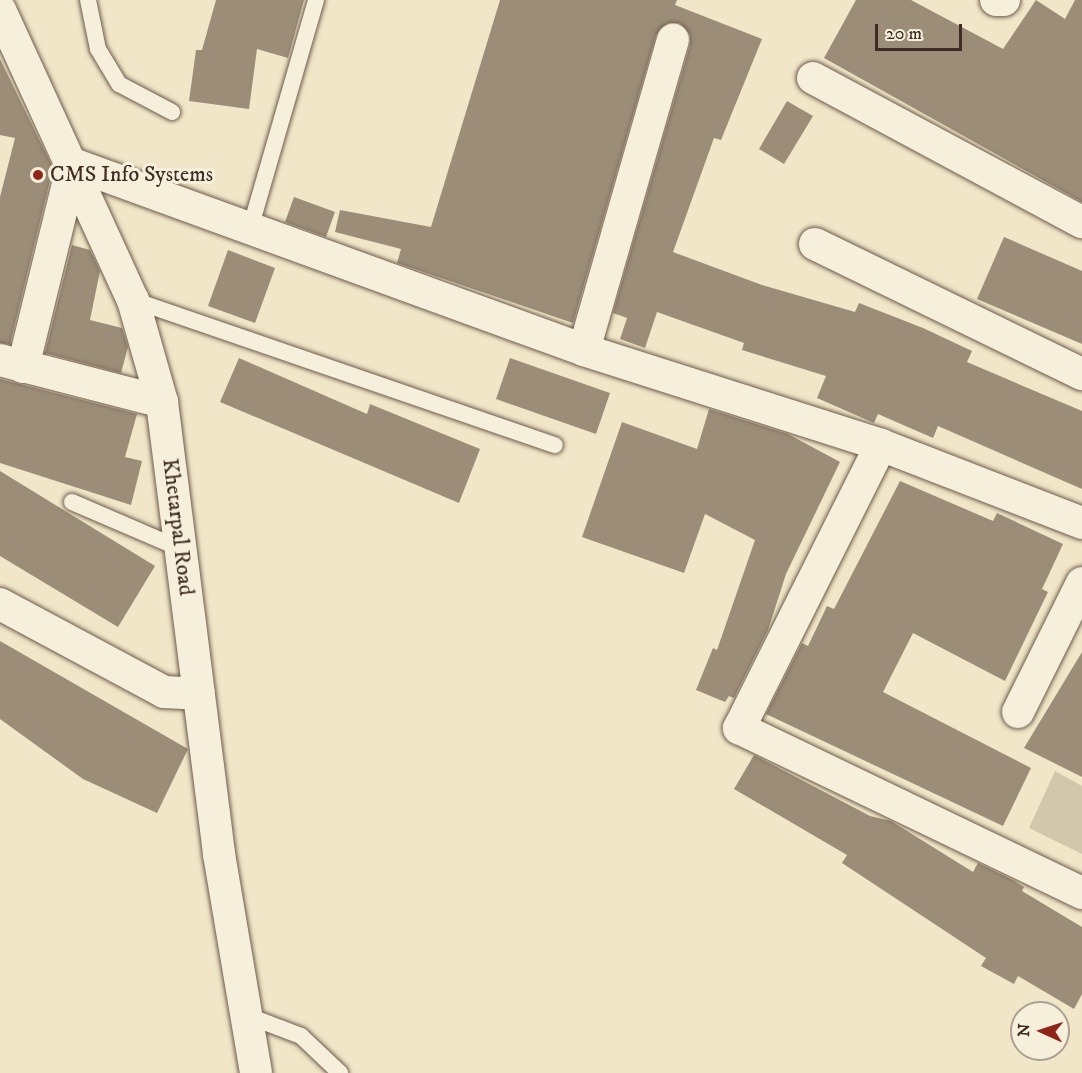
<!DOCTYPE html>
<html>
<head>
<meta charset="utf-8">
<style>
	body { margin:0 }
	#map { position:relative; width:1082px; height:1073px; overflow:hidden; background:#f1e6c7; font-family:"IM FELL DW Pica",serif }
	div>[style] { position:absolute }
	.green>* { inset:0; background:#d3c7ab }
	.building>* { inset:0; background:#9c8d78 }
	.roads { filter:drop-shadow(0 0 2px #6c5b4c) drop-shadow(0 0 2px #6c5b4c) }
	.service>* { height:16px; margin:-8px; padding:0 8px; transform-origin:8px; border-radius:8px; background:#f6efdb }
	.minor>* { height:32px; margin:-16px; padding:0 16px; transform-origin:16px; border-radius:16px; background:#f6efdb }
	.dots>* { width:16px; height:16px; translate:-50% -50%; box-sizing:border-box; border:3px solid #f6efdb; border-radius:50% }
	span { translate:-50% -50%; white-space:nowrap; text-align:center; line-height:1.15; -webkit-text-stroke:6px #f6efdb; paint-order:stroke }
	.poi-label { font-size:22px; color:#3f2d23 }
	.left { translate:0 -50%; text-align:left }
	.street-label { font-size:22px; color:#3f2d23 }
	.north { position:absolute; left:1010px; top:1001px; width:60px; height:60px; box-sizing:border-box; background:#f6efdb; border:2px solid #ada191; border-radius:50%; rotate:273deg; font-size:16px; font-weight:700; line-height:24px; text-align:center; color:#3f2d23 }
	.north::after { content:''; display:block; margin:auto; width:21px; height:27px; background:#8f2418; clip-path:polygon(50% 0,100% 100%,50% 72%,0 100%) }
	.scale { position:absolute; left:875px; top:24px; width:87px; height:27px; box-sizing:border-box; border:3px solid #3f2d23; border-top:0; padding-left:8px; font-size:18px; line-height:21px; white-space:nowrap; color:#3f2d23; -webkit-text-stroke:4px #f6efdb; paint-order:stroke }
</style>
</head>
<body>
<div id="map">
	<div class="green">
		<i style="clip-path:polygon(1055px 771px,1082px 786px,1082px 854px,1029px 828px)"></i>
	</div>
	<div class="building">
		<i style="clip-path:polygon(216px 0,304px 0,288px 58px,257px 49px,249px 109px,189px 101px,196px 50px,202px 50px)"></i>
		<i style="clip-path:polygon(500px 0,677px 0,675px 5px,762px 39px,721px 140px,714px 138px,673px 252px,762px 285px,855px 312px,859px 303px,923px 328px,972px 351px,967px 362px,1082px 411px,1082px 489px,938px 426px,933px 438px,878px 414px,874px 423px,817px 398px,826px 376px,742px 350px,744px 343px,657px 312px,645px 348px,620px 339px,627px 318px,613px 313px,690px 45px,690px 35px,679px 23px,668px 23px,656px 35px,573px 323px,397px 263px,401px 249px,335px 232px,340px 210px,431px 227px)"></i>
		<i style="clip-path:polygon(856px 0,911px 0,1003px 49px,1036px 0,1065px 19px,1075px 0,1082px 0,1082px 202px,824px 58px)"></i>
		<i style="clip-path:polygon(0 59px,53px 168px,10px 344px,0 343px,0 197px,15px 138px,0 135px)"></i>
		<i style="clip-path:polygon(787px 101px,813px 116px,784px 164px,759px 149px)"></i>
		<i style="clip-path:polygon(294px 197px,335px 212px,326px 237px,285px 222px)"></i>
		<i style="clip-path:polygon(1004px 237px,1082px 271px,1082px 344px,977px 299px)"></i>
		<i style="clip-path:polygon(72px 245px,90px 250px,100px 271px,90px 320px,122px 328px,128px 347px,121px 373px,45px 353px)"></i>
		<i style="clip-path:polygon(228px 250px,275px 268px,255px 323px,208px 306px)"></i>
		<i style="clip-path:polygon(239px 358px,367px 414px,370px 404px,480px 449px,459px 503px,220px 402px)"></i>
		<i style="clip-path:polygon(510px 358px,610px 393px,596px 434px,496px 399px)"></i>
		<i style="clip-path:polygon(0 379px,137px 414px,125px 457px,142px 461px,131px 505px,0 463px)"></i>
		<i style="clip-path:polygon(709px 409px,788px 434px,840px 462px,786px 574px,768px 630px,734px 698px,729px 696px,725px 702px,696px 690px,713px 648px,717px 650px,755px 540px,705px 514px,684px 573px,582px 537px,622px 422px,697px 449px)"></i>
		<i style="clip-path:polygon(0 471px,155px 566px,118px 627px,0 556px)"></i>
		<i style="clip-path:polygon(900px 481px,993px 521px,997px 513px,1063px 544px,1042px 589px,1048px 592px,1005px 681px,913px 633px,883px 692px,1031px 768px,1003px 826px,766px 714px,802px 643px,808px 646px,827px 606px,834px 609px)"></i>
		<i style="clip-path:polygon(0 641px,188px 749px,157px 813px,83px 779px,0 719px)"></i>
		<i style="clip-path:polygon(1082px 652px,1082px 777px,1024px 748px)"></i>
		<i style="clip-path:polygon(754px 755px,870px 816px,891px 821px,973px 872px,978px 863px,1013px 880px,1024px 887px,1022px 891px,1082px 927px,1082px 994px,1074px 1009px,1018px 976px,1014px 984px,981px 966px,986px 958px,842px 863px,847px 855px,734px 789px)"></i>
	</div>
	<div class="roads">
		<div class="service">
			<i style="left:88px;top:0;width:50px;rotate:78.5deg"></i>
			<i style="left:98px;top:49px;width:41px;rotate:59deg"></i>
			<i style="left:119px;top:84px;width:60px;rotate:27.8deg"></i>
			<i style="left:250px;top:229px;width:238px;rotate:-73.9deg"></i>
			<i style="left:133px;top:300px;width:446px;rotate:19deg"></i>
			<i style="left:72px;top:502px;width:119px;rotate:23.3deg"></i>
			<i style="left:246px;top:1015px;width:59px;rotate:20.9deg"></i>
			<i style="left:301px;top:1036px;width:54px;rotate:43.5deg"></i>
		</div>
		<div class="minor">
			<i style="left:996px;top:0;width:8px"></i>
			<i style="left:0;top:10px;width:319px;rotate:65.4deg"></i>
			<i style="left:133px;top:300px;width:106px;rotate:74.1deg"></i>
			<i style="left:162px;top:402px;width:456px;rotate:82.8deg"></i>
			<i style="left:219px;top:854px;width:222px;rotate:80.4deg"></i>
			<i style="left:813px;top:78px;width:305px;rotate:28.2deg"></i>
			<i style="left:815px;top:244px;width:297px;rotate:26deg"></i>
			<i style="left:584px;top:350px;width:323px;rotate:-74deg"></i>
			<i style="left:0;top:360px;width:167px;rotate:14.5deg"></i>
			<i style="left:23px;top:367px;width:209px;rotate:-76.2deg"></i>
			<i style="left:73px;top:164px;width:544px;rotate:20deg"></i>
			<i style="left:584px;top:350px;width:312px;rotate:17.7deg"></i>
			<i style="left:881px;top:445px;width:216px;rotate:21.2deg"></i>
			<i style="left:881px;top:445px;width:317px;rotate:116.6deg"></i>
			<i style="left:739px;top:728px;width:381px;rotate:25.7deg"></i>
			<i style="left:0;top:604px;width:186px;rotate:28.2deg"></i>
			<i style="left:164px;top:692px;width:35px;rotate:3deg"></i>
			<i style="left:1018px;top:712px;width:144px;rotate:-63.6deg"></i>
		</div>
	</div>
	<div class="dots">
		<i style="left:38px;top:175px;background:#8f2418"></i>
	</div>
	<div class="poi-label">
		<span class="left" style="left:50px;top:175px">CMS Info Systems</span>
	</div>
	<div class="street-label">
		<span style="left:178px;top:527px;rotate:83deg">Khetarpal Road</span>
	</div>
	<div class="north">N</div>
	<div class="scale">20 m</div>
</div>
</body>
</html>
